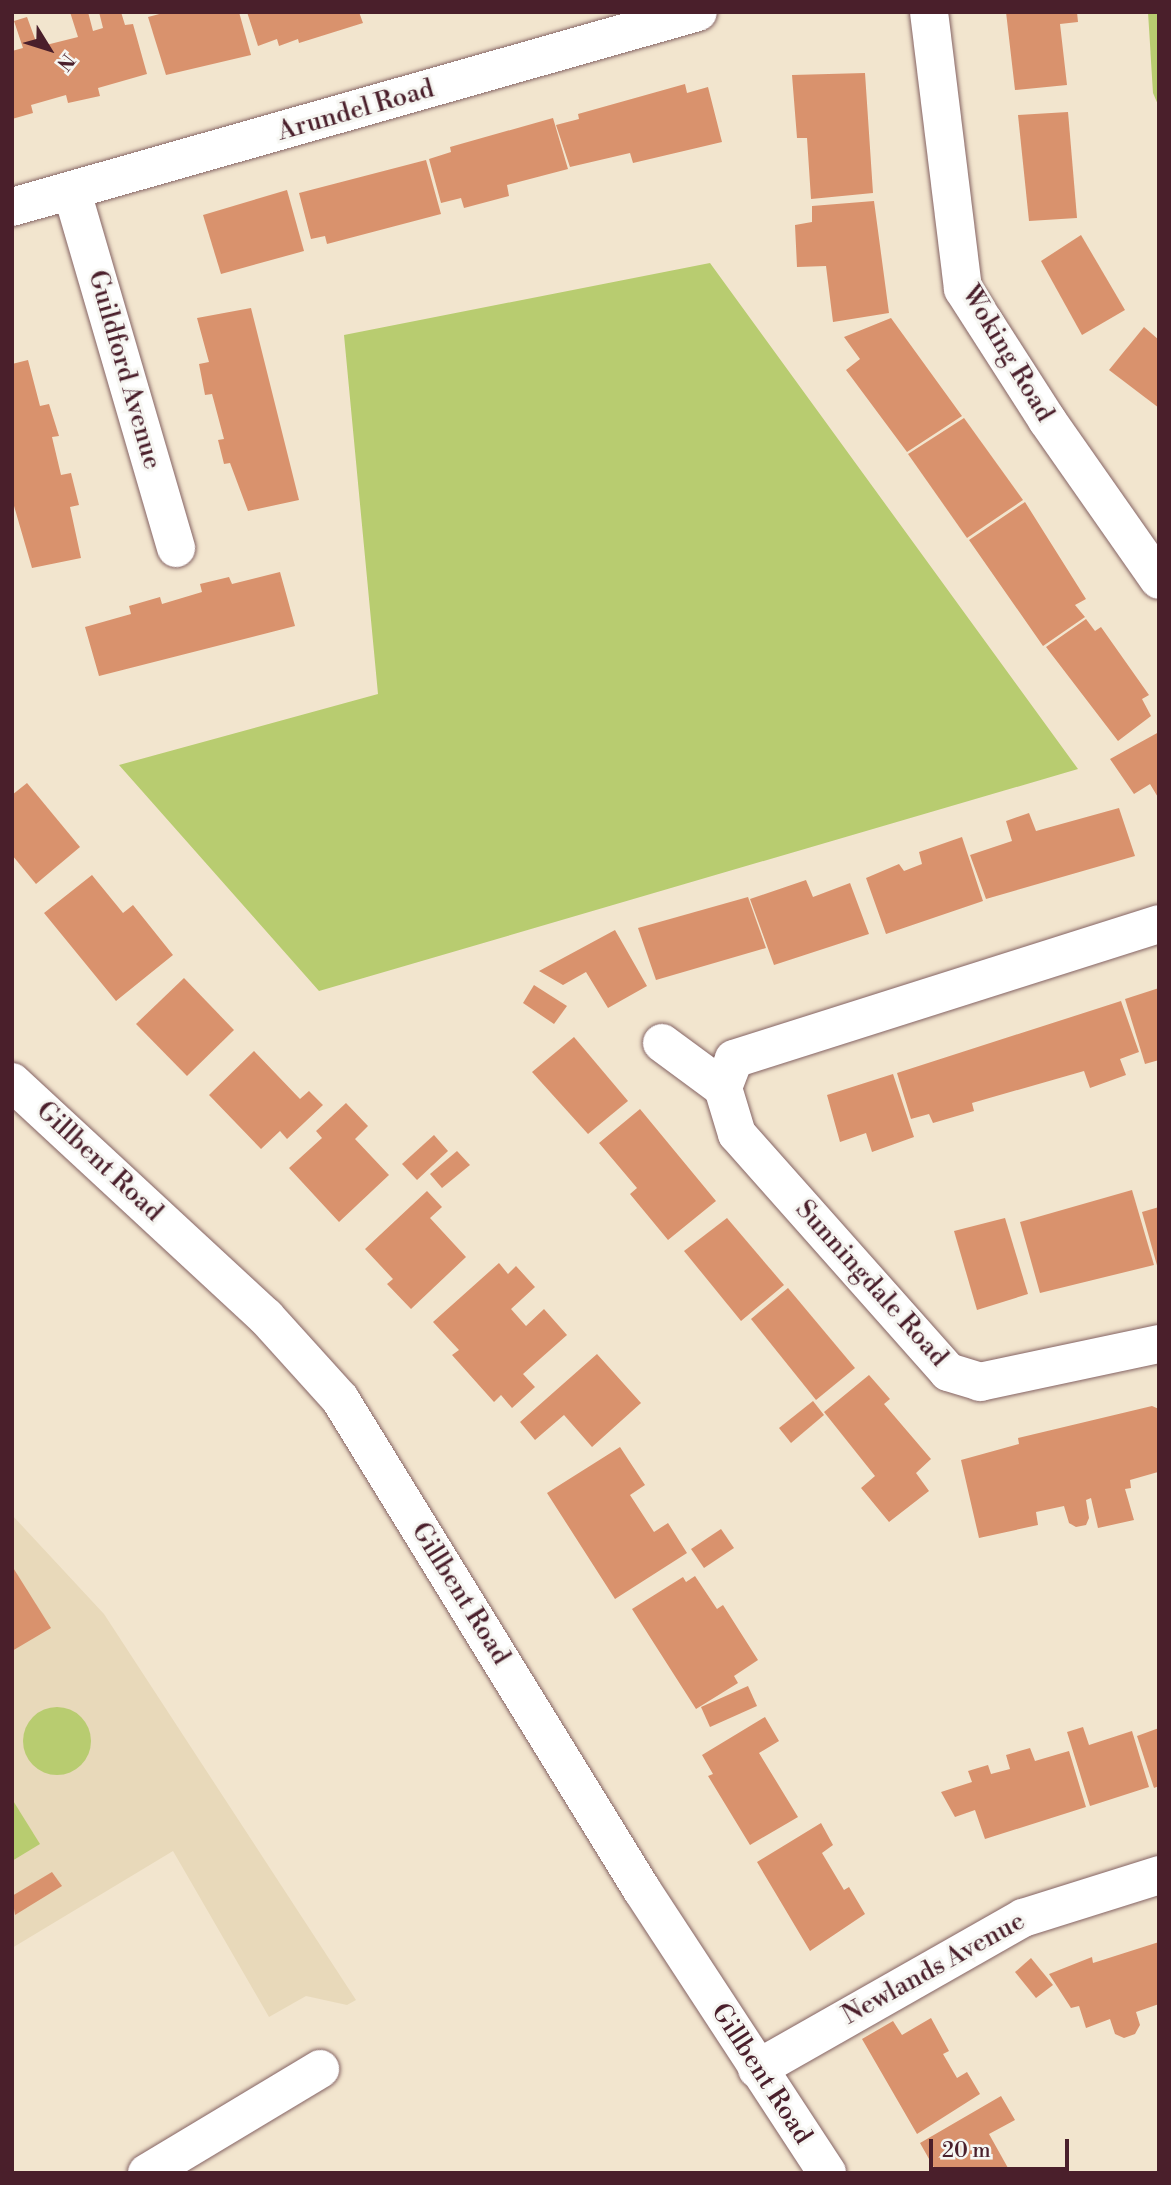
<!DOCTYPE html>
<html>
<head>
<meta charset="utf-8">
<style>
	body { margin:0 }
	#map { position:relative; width:1171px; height:2185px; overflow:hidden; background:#f2e5ce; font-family:"Libre Bodoni",serif }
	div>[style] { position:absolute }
	.built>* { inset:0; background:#e8d9ba }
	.green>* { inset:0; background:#b8cc70 }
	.round { border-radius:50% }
	.building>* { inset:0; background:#d9926d }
	.roads { filter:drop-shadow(0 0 2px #856464) drop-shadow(0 0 2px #856464) }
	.street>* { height:38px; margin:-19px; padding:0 19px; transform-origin:19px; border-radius:19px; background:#fff }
	.secondary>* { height:38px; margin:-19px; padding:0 19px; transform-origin:19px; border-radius:19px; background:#fff }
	span { translate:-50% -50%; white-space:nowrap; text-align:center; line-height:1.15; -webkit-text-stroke:6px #f6f6f2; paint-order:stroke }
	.street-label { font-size:26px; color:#4a1f2b }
	.frame { position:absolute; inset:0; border:14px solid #4a1f2b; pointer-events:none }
	.north { position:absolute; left:14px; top:14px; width:70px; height:70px; -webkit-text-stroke:5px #f6f6f2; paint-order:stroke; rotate:128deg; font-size:19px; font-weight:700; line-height:28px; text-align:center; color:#4a1f2b }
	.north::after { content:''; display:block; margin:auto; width:24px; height:32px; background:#4a1f2b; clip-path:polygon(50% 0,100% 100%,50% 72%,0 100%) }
	.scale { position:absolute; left:929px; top:2139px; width:140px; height:32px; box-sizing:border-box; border:4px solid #4a1f2b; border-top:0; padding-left:9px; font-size:21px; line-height:24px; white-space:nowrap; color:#4a1f2b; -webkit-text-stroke:5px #f6f6f2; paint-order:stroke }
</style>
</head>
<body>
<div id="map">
	<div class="built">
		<i style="clip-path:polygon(12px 1515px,104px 1614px,356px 2000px,347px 2005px,306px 1996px,269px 2017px,173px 1851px,12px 1948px)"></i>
	</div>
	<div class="green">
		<i style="clip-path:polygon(1148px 12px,1159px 12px,1159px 107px,1153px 93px)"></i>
		<i style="clip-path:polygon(710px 263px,1078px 769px,319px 991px,119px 765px,378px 694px,344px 335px)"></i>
		<i class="round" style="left:23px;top:1707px;width:68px;height:68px"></i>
		<i style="clip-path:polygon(12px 1799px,40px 1844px,12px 1861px)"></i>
	</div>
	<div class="building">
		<i style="clip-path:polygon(70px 12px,88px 12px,93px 31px,103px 28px,99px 12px,121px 12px,125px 25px,133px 24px,147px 74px,98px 88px,100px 96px,68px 103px,66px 95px,31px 105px,33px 113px,12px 119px,12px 51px,23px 48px,14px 21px,27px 17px,38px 47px,78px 37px)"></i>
		<i style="clip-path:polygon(167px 12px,239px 12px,251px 55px,166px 75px,148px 17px)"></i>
		<i style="clip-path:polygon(247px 12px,359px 12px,363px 23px,299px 43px,298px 39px,279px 46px,277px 39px,258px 46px)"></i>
		<i style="clip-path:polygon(1006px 12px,1077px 12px,1078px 22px,1060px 24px,1067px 85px,1015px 90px)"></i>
		<i style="clip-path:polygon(865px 73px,873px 193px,811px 199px,807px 138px,797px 138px,792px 75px)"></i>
		<i style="clip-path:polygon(685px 84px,687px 93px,708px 87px,722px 142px,633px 163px,630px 153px,570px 167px,556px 125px,579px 119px,578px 114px)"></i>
		<i style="clip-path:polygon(1068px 112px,1077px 218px,1029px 221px,1018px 115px)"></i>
		<i style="clip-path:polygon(553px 118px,568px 169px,507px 185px,509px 196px,464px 208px,461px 198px,441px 203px,429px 159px,451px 152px,450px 147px)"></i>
		<i style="clip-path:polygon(426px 160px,441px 214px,327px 244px,325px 236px,311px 239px,299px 193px)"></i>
		<i style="clip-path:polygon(287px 190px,304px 251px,221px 274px,203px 215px)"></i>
		<i style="clip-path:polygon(874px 201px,889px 313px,833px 322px,826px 266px,797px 267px,795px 225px,812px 222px,812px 206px)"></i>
		<i style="clip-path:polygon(1081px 235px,1125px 310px,1082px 335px,1041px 261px)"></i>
		<i style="clip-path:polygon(251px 308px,299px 500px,248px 511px,230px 463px,224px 464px,218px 440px,224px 439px,212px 394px,205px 395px,199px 364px,209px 362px,197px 318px)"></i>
		<i style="clip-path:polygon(891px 318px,962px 416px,907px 452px,846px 370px,860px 359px,844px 337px)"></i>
		<i style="clip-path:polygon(1144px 327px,1159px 340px,1159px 408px,1109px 370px)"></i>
		<i style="clip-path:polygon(28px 360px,40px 406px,49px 404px,59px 436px,52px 437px,61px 475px,71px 473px,79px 505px,70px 507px,81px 558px,32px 568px,12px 499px,12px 364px)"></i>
		<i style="clip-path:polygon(964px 418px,1023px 500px,967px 538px,908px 454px)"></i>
		<i style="clip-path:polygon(1025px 502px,1086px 599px,1075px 605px,1085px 617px,1043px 646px,969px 540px)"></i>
		<i style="clip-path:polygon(280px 572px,295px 626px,99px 676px,85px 627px,131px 614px,129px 606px,160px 597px,162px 604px,202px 592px,200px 584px,229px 577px,232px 584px)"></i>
		<i style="clip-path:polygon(1086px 619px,1095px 631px,1101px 627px,1149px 695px,1142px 699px,1151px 716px,1118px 741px,1046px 647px)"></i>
		<i style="clip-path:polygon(1159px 732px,1159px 799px,1150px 784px,1134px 794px,1110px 759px)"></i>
		<i style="clip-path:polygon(27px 783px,80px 847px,36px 884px,12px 855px,12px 795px)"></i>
		<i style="clip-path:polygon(1119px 808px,1135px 856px,986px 899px,970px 855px,1012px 841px,1006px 821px,1029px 813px,1036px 831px)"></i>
		<i style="clip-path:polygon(962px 837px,983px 901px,886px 934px,866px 878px,899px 864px,904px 871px,922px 864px,919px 852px)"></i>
		<i style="clip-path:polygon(92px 875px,123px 913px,133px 905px,173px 955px,116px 1001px,44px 913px)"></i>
		<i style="clip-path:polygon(806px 880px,813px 897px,850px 883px,869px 934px,774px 965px,750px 899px)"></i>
		<i style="clip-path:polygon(748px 897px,766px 948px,656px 980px,638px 928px)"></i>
		<i style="clip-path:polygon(615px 930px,647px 986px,608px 1008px,586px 972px,563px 985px,539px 971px)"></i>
		<i style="clip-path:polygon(184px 978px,234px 1030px,187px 1076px,136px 1024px)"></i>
		<i style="clip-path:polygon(534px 985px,567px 1006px,554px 1024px,523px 1003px)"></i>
		<i style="clip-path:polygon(1159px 988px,1159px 1060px,1145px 1064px,1125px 999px)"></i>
		<i style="clip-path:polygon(1121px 1001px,1139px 1052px,1120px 1059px,1126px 1075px,1090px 1088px,1084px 1071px,972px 1103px,974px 1111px,933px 1123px,929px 1114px,911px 1119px,897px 1073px)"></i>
		<i style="clip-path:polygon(574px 1037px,628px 1101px,588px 1134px,532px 1072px)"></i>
		<i style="clip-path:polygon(254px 1051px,300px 1099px,309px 1091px,323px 1105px,287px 1139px,280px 1131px,261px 1149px,209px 1095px)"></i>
		<i style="clip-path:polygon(893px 1074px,914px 1137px,872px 1152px,866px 1133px,840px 1142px,827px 1095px)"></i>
		<i style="clip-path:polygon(346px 1103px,368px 1126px,355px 1139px,389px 1175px,339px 1222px,289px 1168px,322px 1138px,316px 1131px)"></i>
		<i style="clip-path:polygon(640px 1109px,716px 1201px,668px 1240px,630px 1194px,637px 1188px,599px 1143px)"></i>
		<i style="clip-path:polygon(434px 1135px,448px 1151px,417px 1180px,402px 1164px)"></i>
		<i style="clip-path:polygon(457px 1151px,470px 1165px,442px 1188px,430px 1174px)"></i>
		<i style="clip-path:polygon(1132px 1190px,1154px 1265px,1040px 1293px,1020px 1222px)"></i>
		<i style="clip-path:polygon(427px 1191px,442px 1207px,430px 1218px,466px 1257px,411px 1309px,387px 1284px,393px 1279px,365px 1249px)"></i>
		<i style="clip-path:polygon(1159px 1207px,1159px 1268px,1158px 1269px,1142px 1212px)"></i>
		<i style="clip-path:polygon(727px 1218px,784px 1285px,741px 1321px,684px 1251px)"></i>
		<i style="clip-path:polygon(1005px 1218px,1028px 1294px,977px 1310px,954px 1231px)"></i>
		<i style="clip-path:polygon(499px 1263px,508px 1274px,516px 1266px,535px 1287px,511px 1309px,526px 1326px,544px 1309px,567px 1335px,523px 1374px,535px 1387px,512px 1408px,501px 1395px,494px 1402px,452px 1355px,459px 1350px,433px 1322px)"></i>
		<i style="clip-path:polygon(788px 1288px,855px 1368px,816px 1400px,751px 1319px)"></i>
		<i style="clip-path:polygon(597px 1354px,641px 1403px,592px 1447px,564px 1415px,535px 1440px,520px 1422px)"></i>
		<i style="clip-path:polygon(869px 1375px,890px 1399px,884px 1404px,931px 1459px,916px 1473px,929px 1491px,889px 1522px,861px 1488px,875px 1476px,824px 1412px)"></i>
		<i style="clip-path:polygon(813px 1401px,824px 1415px,791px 1443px,779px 1428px)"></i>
		<i style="clip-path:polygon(1152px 1406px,1159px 1409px,1158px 1472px,1130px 1480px,1131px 1488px,1125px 1489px,1134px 1520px,1098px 1528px,1091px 1498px,1086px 1500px,1089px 1518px,1086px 1525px,1076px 1527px,1069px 1523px,1064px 1506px,1036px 1512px,1038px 1525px,979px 1538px,961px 1460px,1019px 1444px,1018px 1438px)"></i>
		<i style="clip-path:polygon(620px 1447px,645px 1485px,630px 1495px,654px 1532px,668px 1523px,687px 1553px,615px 1599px,547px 1493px)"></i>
		<i style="clip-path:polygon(721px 1529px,734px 1548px,704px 1568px,691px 1549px)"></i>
		<i style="clip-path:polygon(12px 1566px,51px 1628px,12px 1651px)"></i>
		<i style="clip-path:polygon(695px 1576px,717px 1609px,723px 1605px,758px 1660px,734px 1676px,738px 1683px,696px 1709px,632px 1609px,683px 1577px,686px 1582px)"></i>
		<i style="clip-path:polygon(748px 1686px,757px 1706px,710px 1727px,701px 1707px)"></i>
		<i style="clip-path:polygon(765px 1717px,779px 1741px,759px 1753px,798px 1817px,750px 1845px,708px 1776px,713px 1774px,702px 1755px)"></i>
		<i style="clip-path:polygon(1083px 1727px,1089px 1745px,1132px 1731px,1149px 1787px,1090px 1806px,1067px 1732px)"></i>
		<i style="clip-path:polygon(1159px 1728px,1159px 1786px,1154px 1788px,1137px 1736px)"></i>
		<i style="clip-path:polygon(1030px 1748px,1035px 1761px,1069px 1751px,1086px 1807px,985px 1839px,975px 1810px,955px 1817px,941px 1792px,972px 1782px,968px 1771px,988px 1765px,991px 1774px,1010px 1769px,1006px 1755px)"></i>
		<i style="clip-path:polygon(821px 1823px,833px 1845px,822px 1853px,844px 1890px,849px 1887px,865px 1914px,810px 1951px,757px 1862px)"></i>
		<i style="clip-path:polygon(52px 1872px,62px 1886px,15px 1915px,12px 1896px)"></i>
		<i style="clip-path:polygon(1159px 1942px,1159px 2004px,1136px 2012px,1140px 2025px,1135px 2034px,1124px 2038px,1115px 2034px,1110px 2019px,1086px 2028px,1079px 2006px,1071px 2008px,1049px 1974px,1092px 1957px,1093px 1963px)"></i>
		<i style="clip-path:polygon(1031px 1958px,1053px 1985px,1036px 1998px,1015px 1972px)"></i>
		<i style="clip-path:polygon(931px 2018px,949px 2051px,943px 2054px,957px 2078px,967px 2072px,980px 2094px,917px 2134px,862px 2039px,893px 2021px,902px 2035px)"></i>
		<i style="clip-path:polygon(1001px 2096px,1015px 2120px,989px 2134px,1008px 2168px,1000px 2173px,937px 2173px,920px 2143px)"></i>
	</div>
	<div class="roads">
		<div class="street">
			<i style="left:929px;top:12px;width:279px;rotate:83deg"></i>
			<i style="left:963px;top:289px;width:156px;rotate:57.3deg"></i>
			<i style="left:1047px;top:420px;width:195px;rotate:55deg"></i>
			<i style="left:72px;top:192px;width:371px;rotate:73.7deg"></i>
			<i style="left:12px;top:207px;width:713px;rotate:-15.87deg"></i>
			<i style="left:1159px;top:924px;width:446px;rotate:162.4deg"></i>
			<i style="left:734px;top:1059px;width:31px;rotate:111deg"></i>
			<i style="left:723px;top:1088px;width:48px;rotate:73.1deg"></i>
			<i style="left:737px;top:1134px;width:318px;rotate:48.4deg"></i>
			<i style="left:948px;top:1372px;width:34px;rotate:17deg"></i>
			<i style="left:980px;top:1382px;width:183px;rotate:-12deg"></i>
			<i style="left:662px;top:1043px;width:76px;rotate:36.4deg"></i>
			<i style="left:757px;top:2069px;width:306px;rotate:-29.6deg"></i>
			<i style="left:1023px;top:1918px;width:143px;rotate:-17.5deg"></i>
			<i style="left:147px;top:2173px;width:202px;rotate:-31deg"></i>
		</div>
		<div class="secondary">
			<i style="left:12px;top:1082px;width:346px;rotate:42.8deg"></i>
			<i style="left:266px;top:1317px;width:110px;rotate:47.9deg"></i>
			<i style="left:340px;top:1399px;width:576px;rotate:58.41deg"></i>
			<i style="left:642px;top:1890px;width:338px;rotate:56.8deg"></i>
		</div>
	</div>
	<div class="street-label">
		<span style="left:356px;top:111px;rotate:-16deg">Arundel Road</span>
		<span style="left:1007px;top:354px;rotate:59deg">Woking Road</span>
		<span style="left:124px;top:370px;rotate:74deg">Guildford Avenue</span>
		<span style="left:99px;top:1162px;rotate:43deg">Gillbent Road</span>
		<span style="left:871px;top:1284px;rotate:48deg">Sunningdale Road</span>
		<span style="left:460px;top:1594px;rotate:58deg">Gillbent Road</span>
		<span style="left:934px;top:1969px;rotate:-29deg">Newlands Avenue</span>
		<span style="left:761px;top:2074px;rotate:57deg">Gillbent Road</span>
	</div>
	<div class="frame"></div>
	<div class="north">N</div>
	<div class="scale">20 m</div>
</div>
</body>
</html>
